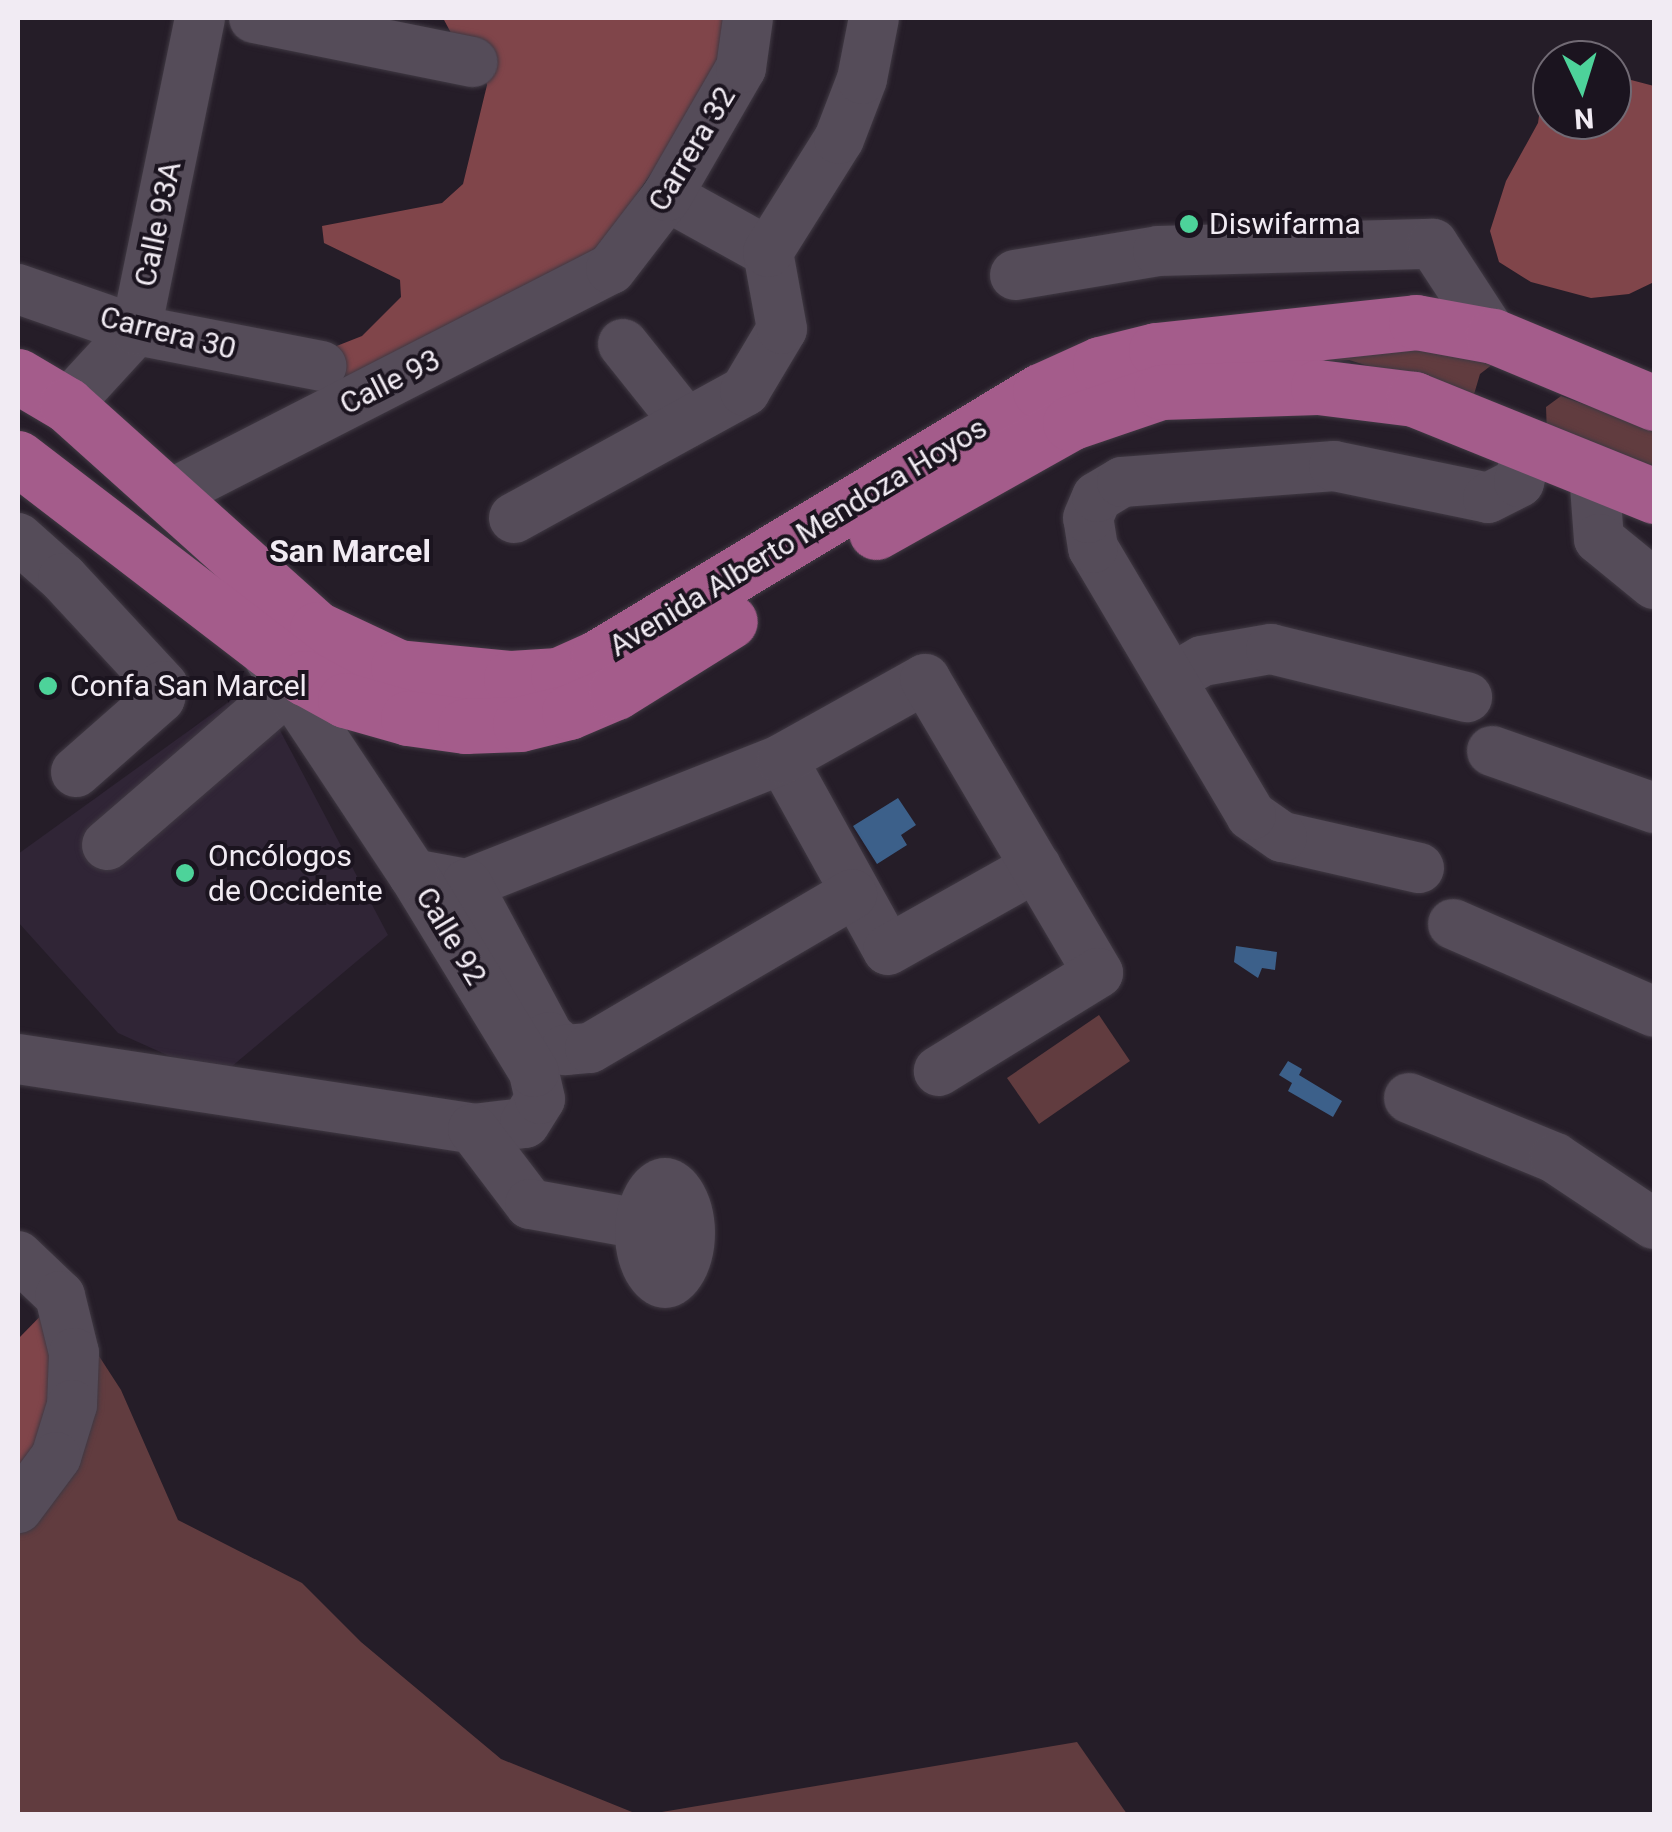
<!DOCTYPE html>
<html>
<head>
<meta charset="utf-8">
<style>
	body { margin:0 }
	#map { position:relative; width:1672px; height:1832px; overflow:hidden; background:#251d28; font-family:Roboto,sans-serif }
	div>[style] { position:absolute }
	.built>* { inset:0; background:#302536 }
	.green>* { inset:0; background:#613c3f }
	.forest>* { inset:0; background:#80454a }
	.water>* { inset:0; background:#3c608a }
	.roads { filter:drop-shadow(0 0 2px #403943) drop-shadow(0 0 2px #403943) }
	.minor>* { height:50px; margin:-25px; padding:0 25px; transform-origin:25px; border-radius:25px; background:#554c59 }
	.minor>.ring { margin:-25px; padding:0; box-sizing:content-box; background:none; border:50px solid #554c59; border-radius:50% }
	.major>* { height:55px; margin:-27.5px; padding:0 27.5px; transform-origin:27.5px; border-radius:27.5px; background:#a45c8b }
	.dots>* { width:28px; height:28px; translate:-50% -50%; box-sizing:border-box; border:5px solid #1b141f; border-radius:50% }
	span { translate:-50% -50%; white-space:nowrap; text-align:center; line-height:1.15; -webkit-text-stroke:8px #1b141f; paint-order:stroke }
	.street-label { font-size:30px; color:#f1ebf3 }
	.poi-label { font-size:30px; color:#f1ebf3 }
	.left { translate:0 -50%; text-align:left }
	.neighbourhood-label { font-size:32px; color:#f1ebf3; font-weight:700 }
	.frame { position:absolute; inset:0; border:20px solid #f1ebf3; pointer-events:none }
	.north { position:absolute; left:1532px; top:40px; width:100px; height:100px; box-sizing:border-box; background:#1b141f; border:2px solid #716a74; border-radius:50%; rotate:176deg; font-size:28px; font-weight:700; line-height:40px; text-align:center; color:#f1ebf3 }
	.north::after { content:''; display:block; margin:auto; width:35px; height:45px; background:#4dd39a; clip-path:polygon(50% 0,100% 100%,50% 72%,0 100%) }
</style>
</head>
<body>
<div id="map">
	<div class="built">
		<i style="clip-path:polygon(255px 683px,388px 935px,218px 1078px,118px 1033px,18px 922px,18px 854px)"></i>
	</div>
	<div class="green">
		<i style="clip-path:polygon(1385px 341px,1493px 364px,1480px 374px,1470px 408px,1420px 382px,1349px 360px,1294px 363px)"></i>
		<i style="clip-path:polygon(1561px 396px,1631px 421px,1654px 418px,1654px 477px,1547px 435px,1546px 407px)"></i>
		<i style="clip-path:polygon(1099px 1015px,1130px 1061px,1039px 1124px,1007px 1078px)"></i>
		<i style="clip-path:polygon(60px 1296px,121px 1390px,178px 1520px,302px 1583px,361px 1642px,501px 1759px,637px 1814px,18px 1814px,18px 1503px)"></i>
		<i style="clip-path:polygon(1077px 1742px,1127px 1814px,650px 1814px)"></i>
	</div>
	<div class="forest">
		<i style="clip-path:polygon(443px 18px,729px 18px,731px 29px,705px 94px,591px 262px,420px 362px,310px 388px,324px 351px,362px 336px,401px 297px,400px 280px,324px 243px,322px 226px,442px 203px,463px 184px,487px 85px,478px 52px,451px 33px)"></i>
		<i style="clip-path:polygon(1545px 74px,1552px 74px,1552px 120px,1612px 120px,1612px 75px,1654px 86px,1654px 282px,1629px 294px,1591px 298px,1531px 282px,1499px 262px,1490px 231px,1506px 181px,1538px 123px)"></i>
		<i style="clip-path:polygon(60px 1296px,74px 1353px,18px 1503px,18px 1339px)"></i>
	</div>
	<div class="water">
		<i style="clip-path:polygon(898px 798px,916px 825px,901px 835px,907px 845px,877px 864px,853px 826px)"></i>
		<i style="clip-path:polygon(1236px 946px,1277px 952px,1275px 970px,1262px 968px,1258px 978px,1234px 962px)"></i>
		<i style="clip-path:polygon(1288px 1061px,1302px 1069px,1299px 1075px,1342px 1101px,1333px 1117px,1288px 1091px,1292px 1083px,1279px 1075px)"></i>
	</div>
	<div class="roads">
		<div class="minor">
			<i style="left:254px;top:18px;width:223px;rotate:11.4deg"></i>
			<i style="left:667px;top:196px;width:115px;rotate:29deg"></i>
			<i style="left:1015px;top:275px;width:145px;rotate:-9.5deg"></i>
			<i style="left:1158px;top:251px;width:275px;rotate:-1.5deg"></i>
			<i style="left:1433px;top:244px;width:110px;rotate:56.9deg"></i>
			<i style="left:18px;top:289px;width:125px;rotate:19.2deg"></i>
			<i style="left:136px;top:330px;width:189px;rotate:11deg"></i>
			<i style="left:623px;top:344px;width:101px;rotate:51.4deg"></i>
			<i style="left:67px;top:405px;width:102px;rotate:-47.4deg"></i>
			<i style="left:136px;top:330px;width:318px;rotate:-78.4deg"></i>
			<i style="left:1594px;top:473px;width:66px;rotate:85.7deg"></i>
			<i style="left:1599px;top:539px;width:71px;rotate:39.3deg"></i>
			<i style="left:169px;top:495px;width:496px;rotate:-27.1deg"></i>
			<i style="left:611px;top:269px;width:92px;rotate:-52.5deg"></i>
			<i style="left:667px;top:196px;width:148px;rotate:-60deg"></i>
			<i style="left:741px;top:68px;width:50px;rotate:-82deg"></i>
			<i style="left:514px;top:518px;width:264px;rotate:-28.8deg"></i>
			<i style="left:745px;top:391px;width:72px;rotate:-59.2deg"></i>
			<i style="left:782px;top:329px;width:78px;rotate:-100.3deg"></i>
			<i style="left:768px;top:252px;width:133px;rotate:-57.9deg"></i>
			<i style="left:839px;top:139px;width:64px;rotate:-69deg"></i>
			<i style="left:862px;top:79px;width:62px;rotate:-78.9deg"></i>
			<i style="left:18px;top:538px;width:60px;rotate:41.6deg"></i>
			<i style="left:63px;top:578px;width:147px;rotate:47.2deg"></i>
			<i style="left:163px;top:686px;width:12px;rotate:104deg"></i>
			<i style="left:160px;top:698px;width:112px;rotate:138.6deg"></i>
			<i style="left:1171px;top:679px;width:36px;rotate:-30deg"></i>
			<i style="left:1202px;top:661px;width:70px;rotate:-9.9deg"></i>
			<i style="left:1271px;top:649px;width:202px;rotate:13.8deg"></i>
			<i style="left:1492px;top:751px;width:172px;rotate:19.4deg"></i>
			<i style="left:782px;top:759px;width:218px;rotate:61deg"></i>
			<i style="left:888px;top:950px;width:170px;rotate:-29.3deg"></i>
			<i style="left:107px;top:845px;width:239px;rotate:-40.8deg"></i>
			<i style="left:1419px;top:868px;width:140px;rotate:-167.2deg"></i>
			<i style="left:1282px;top:837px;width:38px;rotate:-145deg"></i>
			<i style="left:1251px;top:815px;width:310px;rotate:-120.6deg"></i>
			<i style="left:1093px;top:548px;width:30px;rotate:-99deg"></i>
			<i style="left:1088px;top:518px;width:23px;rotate:-67deg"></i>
			<i style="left:1097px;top:497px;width:29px;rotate:-31deg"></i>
			<i style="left:1122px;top:482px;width:213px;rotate:-4.3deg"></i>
			<i style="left:1334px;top:466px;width:157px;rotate:11.7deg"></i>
			<i style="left:1488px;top:498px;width:35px;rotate:-27deg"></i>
			<i style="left:1519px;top:482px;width:38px;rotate:-75deg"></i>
			<i style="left:413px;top:874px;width:55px;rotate:10.5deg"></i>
			<i style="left:467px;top:884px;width:339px;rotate:-21.6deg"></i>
			<i style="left:782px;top:759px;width:164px;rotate:-29.2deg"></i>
			<i style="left:925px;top:679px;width:341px;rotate:59.5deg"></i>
			<i style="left:1098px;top:973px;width:187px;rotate:148.4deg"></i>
			<i style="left:467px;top:884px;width:174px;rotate:61.8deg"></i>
			<i style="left:549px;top:1037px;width:21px;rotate:39deg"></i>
			<i style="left:565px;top:1050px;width:25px;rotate:-5deg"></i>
			<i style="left:590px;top:1048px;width:304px;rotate:-30.4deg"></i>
			<i style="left:1453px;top:924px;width:219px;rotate:23.6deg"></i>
			<i style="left:18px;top:1059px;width:460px;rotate:8.7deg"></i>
			<i style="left:473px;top:1129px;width:52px;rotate:-6.6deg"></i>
			<i style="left:525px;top:1123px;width:28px;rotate:-58deg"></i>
			<i style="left:540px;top:1099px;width:28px;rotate:-103deg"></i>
			<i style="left:534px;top:1072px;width:232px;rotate:-121.4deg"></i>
			<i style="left:413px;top:874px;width:268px;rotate:-123.6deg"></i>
			<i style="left:1409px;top:1098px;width:158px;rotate:22.3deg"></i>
			<i style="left:1555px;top:1158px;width:119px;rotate:33.7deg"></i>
			<i style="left:473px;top:1129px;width:94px;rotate:52.8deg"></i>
			<i style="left:530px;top:1204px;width:123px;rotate:10.3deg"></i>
			<i class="ring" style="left:640px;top:1183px;width:-4px;height:-4px"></i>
			<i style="left:18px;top:1256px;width:58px;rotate:43.6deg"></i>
			<i style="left:60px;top:1296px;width:59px;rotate:76.2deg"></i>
			<i style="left:74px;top:1353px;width:52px;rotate:92.2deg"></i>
			<i style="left:72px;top:1405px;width:54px;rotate:107.1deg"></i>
			<i style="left:56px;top:1457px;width:64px;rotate:126.7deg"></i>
		</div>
		<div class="major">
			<i style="left:18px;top:376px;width:57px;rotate:30.6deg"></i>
			<i style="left:67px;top:405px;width:336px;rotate:41.9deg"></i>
			<i style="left:317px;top:629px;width:89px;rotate:25.1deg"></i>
			<i style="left:398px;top:667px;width:114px;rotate:5.6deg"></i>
			<i style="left:511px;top:678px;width:47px;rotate:-3.7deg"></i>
			<i style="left:558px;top:675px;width:44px;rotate:-24.2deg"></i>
			<i style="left:598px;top:657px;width:516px;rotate:-31.04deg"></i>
			<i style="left:1040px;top:391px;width:66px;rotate:-24.2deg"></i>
			<i style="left:1100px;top:364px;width:58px;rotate:-14deg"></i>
			<i style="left:1156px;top:350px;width:262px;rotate:-6.1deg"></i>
			<i style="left:1416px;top:322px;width:78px;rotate:10.3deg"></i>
			<i style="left:1493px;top:336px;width:174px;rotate:22.6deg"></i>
			<i style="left:18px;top:458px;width:362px;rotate:37.5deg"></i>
			<i style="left:305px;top:678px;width:46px;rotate:28.8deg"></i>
			<i style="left:345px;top:700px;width:66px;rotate:15.9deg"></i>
			<i style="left:408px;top:718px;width:58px;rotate:8deg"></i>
			<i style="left:465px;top:726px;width:55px;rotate:-2.1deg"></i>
			<i style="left:520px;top:724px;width:50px;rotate:-13.8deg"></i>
			<i style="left:569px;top:712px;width:51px;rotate:-23.1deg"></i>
			<i style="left:616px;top:692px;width:134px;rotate:-31.9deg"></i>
			<i style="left:876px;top:532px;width:223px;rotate:-29.3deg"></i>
			<i style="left:1070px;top:423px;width:96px;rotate:-18.8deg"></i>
			<i style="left:1161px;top:392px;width:157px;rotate:-1.8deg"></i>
			<i style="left:1318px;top:387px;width:97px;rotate:7.1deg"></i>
			<i style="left:1414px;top:399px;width:259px;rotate:22deg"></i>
		</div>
	</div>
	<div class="dots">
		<i style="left:1189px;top:224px;background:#4dd39a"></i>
		<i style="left:48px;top:686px;background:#4dd39a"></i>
		<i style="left:185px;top:873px;background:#4dd39a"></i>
	</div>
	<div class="street-label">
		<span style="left:692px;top:149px;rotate:-59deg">Carrera 32</span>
		<span style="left:158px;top:224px;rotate:-78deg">Calle 93A</span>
		<span style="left:168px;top:333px;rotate:14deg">Carrera 30</span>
		<span style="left:390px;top:382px;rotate:-27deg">Calle 93</span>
		<span style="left:798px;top:537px;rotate:-31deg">Avenida Alberto Mendoza Hoyos</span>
		<span style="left:451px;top:936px;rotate:59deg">Calle 92</span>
	</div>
	<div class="poi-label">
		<span class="left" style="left:1209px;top:224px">Diswifarma</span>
		<span class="left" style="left:70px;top:686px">Confa San Marcel</span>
		<span class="left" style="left:208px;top:873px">Oncólogos<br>de Occidente</span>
	</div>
	<div class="neighbourhood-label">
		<span style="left:350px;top:551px">San Marcel</span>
	</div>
	<div class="frame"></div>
	<div class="north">N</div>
</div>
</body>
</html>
